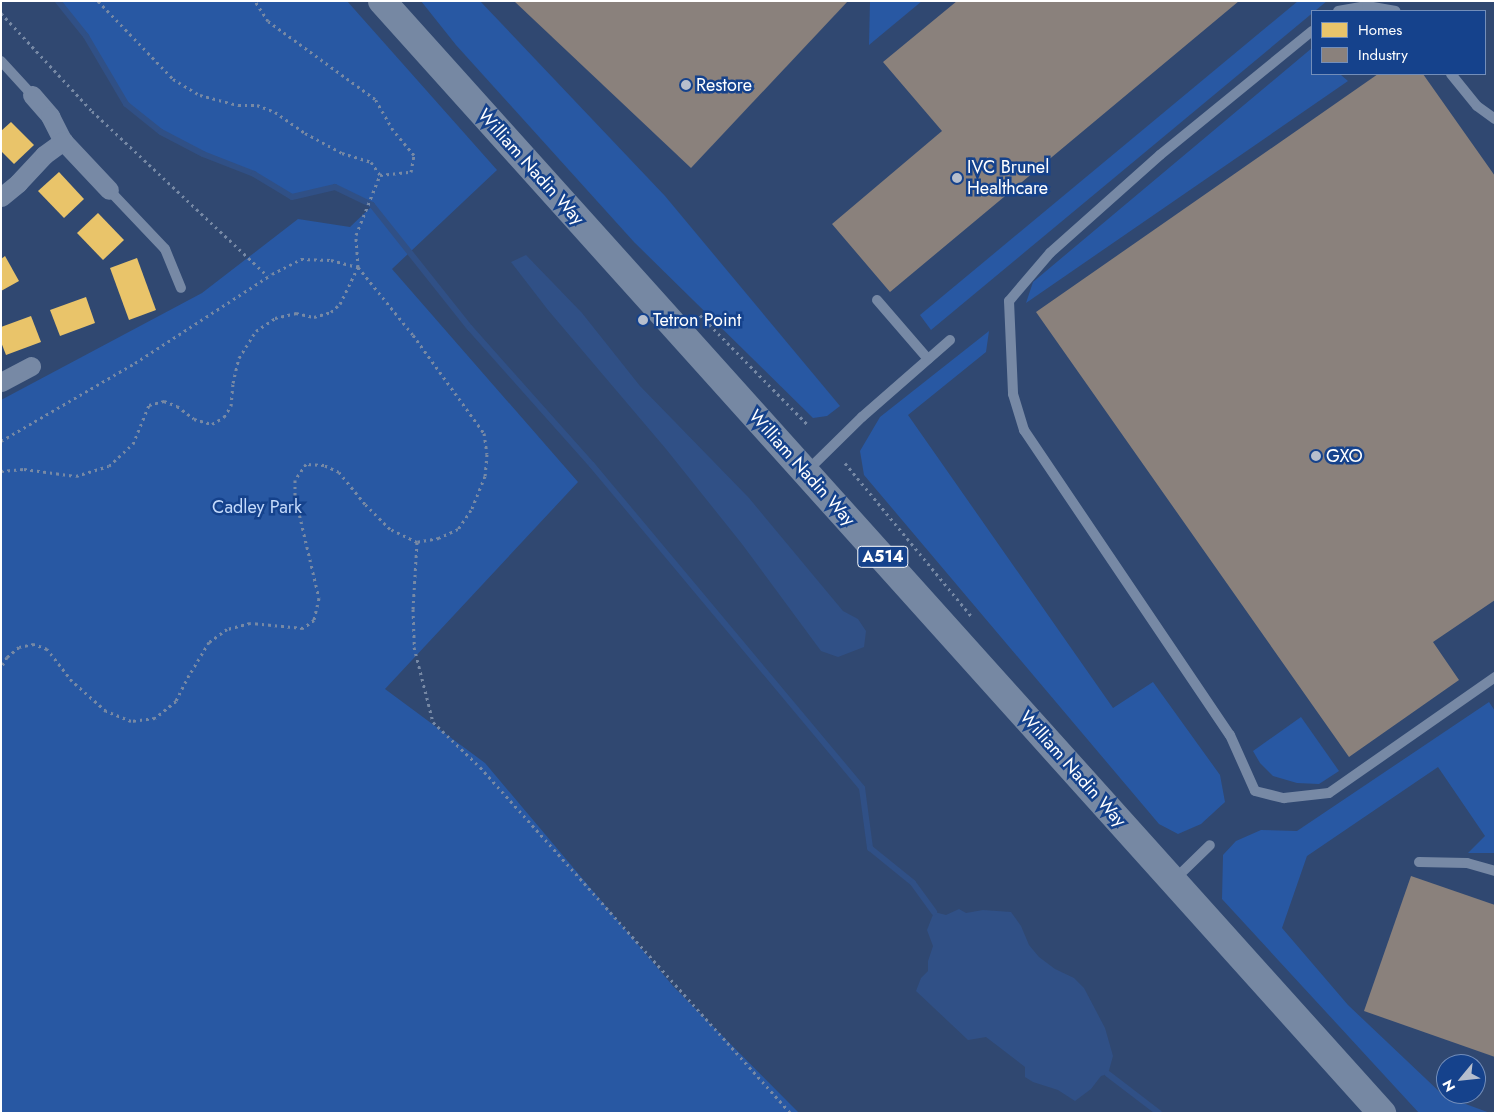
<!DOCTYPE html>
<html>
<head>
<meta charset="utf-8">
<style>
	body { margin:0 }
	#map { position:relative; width:1496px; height:1114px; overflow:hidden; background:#304871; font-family:Jost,sans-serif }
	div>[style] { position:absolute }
	.green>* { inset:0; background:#2858a3 }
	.water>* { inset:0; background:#305086 }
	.homes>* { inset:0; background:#e9c46a }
	.industry>* { inset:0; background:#8a817c }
	.stream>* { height:6px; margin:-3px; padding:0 3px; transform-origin:3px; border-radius:3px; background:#305086 }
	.path>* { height:3px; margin-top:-1.5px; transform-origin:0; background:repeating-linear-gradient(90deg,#7789a5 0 2.5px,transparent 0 6.5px) }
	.service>* { height:10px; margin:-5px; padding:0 5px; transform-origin:5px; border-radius:5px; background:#7789a5 }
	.minor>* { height:19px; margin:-9.5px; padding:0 9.5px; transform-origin:9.5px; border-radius:9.5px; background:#7789a5 }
	.primary>* { height:28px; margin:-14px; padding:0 14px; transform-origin:14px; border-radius:14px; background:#7688a3 }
	.dots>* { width:14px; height:14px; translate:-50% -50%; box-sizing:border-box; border:2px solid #15428c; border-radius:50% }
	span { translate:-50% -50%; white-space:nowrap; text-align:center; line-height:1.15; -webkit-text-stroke:5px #15428c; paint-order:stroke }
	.shield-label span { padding:1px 4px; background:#15428c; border:1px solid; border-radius:4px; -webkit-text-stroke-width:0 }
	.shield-label { font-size:16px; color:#fff; font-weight:700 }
	.poi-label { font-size:18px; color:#fff }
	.left { translate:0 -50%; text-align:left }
	.street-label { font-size:18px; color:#fff }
	.park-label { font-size:18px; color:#c4dafb }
	.frame { position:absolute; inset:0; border:2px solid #fff; pointer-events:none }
	.legend { position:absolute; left:1311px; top:10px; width:175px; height:65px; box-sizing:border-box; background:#15428c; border:1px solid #738eba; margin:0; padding:6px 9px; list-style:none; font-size:15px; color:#fff }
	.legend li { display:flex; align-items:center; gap:10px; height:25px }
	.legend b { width:25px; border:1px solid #738eba }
	.north { position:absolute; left:1436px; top:1054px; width:50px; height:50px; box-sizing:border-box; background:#15428c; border:1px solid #738eba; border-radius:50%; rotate:242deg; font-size:14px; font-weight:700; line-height:20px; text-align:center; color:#fff }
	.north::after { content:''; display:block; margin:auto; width:18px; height:22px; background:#b7bfcd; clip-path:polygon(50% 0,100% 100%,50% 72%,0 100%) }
</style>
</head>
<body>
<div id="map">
	<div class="green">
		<i style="clip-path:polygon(58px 1px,347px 1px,497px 170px,392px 269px,578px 482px,385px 689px,485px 763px,673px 986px,799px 1113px,1px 1113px,1px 400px,202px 293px,298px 219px,350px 227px,372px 206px,335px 187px,292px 197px,254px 174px,203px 154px,161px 132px,126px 104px,86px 36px)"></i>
		<i style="clip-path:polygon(421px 1px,480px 1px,665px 196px,840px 406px,827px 416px,813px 418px,634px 242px,456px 45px)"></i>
		<i style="clip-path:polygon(870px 1px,922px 1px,869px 45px)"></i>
		<i style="clip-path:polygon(1298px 1px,1327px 1px,931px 330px,920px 315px)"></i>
		<i style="clip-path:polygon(1312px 48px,1312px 74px,1335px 74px,1341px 75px,1348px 81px,1026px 303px,1033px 282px)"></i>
		<i style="clip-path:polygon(989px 331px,986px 352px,908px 415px,1113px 708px,1153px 682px,1220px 775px,1225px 802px,1201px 824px,1178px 834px,1159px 824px,864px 475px,860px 451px,880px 417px)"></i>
		<i style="clip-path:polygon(1489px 702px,1495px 711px,1495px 853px,1468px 853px,1485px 836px,1438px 767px,1307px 856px,1282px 928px,1348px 1005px,1444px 1096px,1490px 1113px,1419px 1113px,1222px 899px,1223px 855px,1236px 841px,1261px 830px,1297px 831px)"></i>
		<i style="clip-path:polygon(1301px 717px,1339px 771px,1319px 784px,1297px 783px,1273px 776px,1260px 763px,1253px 751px)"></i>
	</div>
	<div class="water">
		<i style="clip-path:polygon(526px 255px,582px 313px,640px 386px,749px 498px,843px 611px,858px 619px,866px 631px,864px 647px,838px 657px,821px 651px,742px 544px,666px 449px,548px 310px,511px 262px)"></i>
		<i style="clip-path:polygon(959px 909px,966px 913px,983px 910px,1011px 912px,1021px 926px,1029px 945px,1039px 957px,1055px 969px,1074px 978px,1084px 988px,1105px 1028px,1113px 1056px,1108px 1074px,1101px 1076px,1091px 1089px,1075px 1101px,1058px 1090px,1033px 1082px,1025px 1077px,1025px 1067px,986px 1037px,968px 1040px,916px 991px,921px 978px,928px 971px,928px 961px,933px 946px,927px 930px,934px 912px,946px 915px)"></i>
	</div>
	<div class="homes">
		<i style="clip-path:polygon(11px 122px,34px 145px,14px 164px,1px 151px,1px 131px)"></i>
		<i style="clip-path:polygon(59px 172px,84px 199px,64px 218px,38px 191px)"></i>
		<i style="clip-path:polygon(98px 213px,124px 240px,103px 260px,77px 233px)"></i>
		<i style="clip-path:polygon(5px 256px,19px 281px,1px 291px,1px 259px)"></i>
		<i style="clip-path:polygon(137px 258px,156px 310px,129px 320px,110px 268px)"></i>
		<i style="clip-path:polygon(86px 297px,95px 323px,60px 336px,50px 310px)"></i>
		<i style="clip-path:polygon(31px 316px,41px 342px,6px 355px,1px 342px,1px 327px)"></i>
	</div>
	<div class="industry">
		<i style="clip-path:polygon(514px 1px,848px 1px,691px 168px)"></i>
		<i style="clip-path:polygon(957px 1px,1239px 1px,890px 292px,832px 224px,942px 131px,883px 62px)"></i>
		<i style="clip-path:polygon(1378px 74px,1423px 74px,1495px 176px,1495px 600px,1433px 642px,1459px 680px,1349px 757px,1036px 312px)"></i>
		<i style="clip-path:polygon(1411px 876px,1495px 905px,1495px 1057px,1364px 1011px)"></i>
	</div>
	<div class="stream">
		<i style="left:58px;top:1px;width:45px;rotate:51.3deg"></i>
		<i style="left:86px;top:36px;width:79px;rotate:59.5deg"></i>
		<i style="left:126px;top:104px;width:45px;rotate:38.7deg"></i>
		<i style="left:161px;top:132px;width:47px;rotate:27.6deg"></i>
		<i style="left:203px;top:154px;width:55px;rotate:21.4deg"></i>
		<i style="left:254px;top:174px;width:44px;rotate:31.2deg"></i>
		<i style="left:292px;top:197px;width:44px;rotate:-13.1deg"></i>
		<i style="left:335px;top:187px;width:41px;rotate:25.9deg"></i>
		<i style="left:372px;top:205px;width:157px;rotate:51.5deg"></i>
		<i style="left:470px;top:328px;width:183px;rotate:48.3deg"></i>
		<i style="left:592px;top:465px;width:421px;rotate:50.1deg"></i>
		<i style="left:862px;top:788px;width:61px;rotate:82.4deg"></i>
		<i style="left:870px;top:848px;width:55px;rotate:39.1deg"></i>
		<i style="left:913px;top:883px;width:36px;rotate:54deg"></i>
		<i style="left:1108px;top:1074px;width:64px;rotate:37.4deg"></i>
	</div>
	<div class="path">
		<i style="left:98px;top:1px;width:108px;rotate:46.1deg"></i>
		<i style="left:173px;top:79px;width:31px;rotate:31deg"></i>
		<i style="left:200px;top:95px;width:39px;rotate:15deg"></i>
		<i style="left:238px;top:105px;width:19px"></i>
		<i style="left:257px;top:105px;width:19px;rotate:21deg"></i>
		<i style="left:275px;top:112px;width:37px;rotate:35deg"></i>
		<i style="left:305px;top:133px;width:42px;rotate:28.4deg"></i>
		<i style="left:342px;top:153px;width:30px;rotate:17deg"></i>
		<i style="left:371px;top:162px;width:16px;rotate:55deg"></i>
		<i style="left:1px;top:13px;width:134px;rotate:47.1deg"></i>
		<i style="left:92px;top:111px;width:241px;rotate:43.2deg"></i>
		<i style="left:700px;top:315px;width:154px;rotate:45.5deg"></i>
		<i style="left:1px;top:441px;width:155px;rotate:-30.2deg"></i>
		<i style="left:135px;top:363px;width:163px;rotate:-33deg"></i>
		<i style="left:272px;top:274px;width:33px;rotate:-27deg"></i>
		<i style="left:301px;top:259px;width:30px;rotate:2deg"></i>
		<i style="left:331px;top:260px;width:28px;rotate:15deg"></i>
		<i style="left:358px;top:267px;width:87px;rotate:51deg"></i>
		<i style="left:413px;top:335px;width:121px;rotate:54.1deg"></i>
		<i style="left:484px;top:433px;width:21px;rotate:82deg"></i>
		<i style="left:487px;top:454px;width:22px;rotate:95deg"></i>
		<i style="left:485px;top:476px;width:37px;rotate:112deg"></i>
		<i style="left:471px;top:510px;width:23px;rotate:124deg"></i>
		<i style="left:458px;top:529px;width:21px;rotate:155deg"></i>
		<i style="left:439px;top:538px;width:22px;rotate:170deg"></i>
		<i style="left:417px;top:542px;width:30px;rotate:-154deg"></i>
		<i style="left:390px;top:529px;width:35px;rotate:-135deg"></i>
		<i style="left:365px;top:504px;width:41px;rotate:-129.1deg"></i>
		<i style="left:339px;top:472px;width:17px;rotate:-155deg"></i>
		<i style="left:324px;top:465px;width:18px;rotate:-177deg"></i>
		<i style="left:306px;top:464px;width:19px;rotate:125deg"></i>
		<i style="left:295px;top:480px;width:16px;rotate:90deg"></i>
		<i style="left:295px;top:496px;width:105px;rotate:76.8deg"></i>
		<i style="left:319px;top:598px;width:23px;rotate:103deg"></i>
		<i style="left:314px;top:620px;width:14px;rotate:144deg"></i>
		<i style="left:303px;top:628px;width:53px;rotate:-174.6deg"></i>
		<i style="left:250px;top:623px;width:24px;rotate:165deg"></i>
		<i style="left:227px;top:629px;width:22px;rotate:144deg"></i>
		<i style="left:209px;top:642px;width:39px;rotate:121deg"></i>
		<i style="left:189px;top:675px;width:29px;rotate:117deg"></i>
		<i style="left:176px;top:701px;width:27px;rotate:141deg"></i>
		<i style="left:155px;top:718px;width:24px;rotate:173deg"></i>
		<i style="left:131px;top:721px;width:27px;rotate:-158deg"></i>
		<i style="left:106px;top:711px;width:45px;rotate:-138.6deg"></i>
		<i style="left:72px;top:681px;width:41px;rotate:-128deg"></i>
		<i style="left:47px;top:649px;width:14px;rotate:-159deg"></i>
		<i style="left:34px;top:644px;width:15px;rotate:169deg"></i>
		<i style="left:19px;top:647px;width:16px;rotate:140deg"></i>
		<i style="left:7px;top:657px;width:13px;rotate:119deg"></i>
		<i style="left:845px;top:463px;width:200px;rotate:50.5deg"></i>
		<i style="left:1px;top:471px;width:23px;rotate:-5deg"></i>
		<i style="left:24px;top:469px;width:52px;rotate:7.7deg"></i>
		<i style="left:76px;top:476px;width:34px;rotate:-17deg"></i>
		<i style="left:109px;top:466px;width:33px;rotate:-43deg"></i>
		<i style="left:133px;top:444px;width:42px;rotate:-67.7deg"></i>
		<i style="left:149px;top:405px;width:16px;rotate:-15deg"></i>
		<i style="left:164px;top:401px;width:14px;rotate:21deg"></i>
		<i style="left:177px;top:406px;width:21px;rotate:37deg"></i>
		<i style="left:194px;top:419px;width:19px;rotate:16deg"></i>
		<i style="left:212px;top:424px;width:14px;rotate:-30deg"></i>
		<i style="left:224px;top:417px;width:13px;rotate:-58deg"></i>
		<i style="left:231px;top:406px;width:23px;rotate:-85deg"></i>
		<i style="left:233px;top:383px;width:26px;rotate:-77deg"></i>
		<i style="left:239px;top:358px;width:32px;rotate:-58deg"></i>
		<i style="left:256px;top:331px;width:23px;rotate:-34deg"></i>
		<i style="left:275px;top:318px;width:22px;rotate:-13deg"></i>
		<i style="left:296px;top:313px;width:18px;rotate:13deg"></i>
		<i style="left:314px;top:317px;width:18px;rotate:-16deg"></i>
		<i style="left:331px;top:312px;width:12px;rotate:-42deg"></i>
		<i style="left:340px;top:304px;width:41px;rotate:-64.1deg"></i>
		<i style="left:358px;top:267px;width:32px;rotate:-94deg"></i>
		<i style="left:356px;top:235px;width:65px;rotate:-68.2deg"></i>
		<i style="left:380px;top:175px;width:31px;rotate:-6deg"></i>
		<i style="left:411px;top:172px;width:17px;rotate:-80deg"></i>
		<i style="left:414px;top:155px;width:33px;rotate:-130deg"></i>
		<i style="left:393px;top:130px;width:36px;rotate:-120deg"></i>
		<i style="left:375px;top:99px;width:132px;rotate:-143.9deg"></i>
		<i style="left:268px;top:21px;width:24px;rotate:-123deg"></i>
		<i style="left:417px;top:542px;width:67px;rotate:93.4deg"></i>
		<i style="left:413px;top:609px;width:38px;rotate:88deg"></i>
		<i style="left:414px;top:647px;width:77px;rotate:75.8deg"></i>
		<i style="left:433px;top:722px;width:65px;rotate:43.8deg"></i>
		<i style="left:480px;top:767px;width:465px;rotate:48.1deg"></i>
	</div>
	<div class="service">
		<i style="left:1338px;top:11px;width:29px;rotate:-10deg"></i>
		<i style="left:1367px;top:6px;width:29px;rotate:10deg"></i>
		<i style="left:1312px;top:31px;width:196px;rotate:140.8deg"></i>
		<i style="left:1160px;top:155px;width:147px;rotate:138.3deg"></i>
		<i style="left:1050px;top:253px;width:63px;rotate:130.5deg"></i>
		<i style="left:1009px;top:301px;width:93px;rotate:87.5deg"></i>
		<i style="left:1013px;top:394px;width:38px;rotate:73deg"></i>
		<i style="left:1024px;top:430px;width:368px;rotate:56deg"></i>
		<i style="left:1230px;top:735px;width:61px;rotate:65.9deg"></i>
		<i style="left:1255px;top:791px;width:30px;rotate:14deg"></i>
		<i style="left:1284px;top:798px;width:45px;rotate:-6.3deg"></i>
		<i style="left:1329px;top:793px;width:203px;rotate:-34.9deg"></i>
		<i style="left:1px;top:61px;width:46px;rotate:47.6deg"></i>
		<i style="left:1451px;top:74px;width:41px;rotate:50.9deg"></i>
		<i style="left:1477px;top:106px;width:22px;rotate:36deg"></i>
		<i style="left:109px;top:190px;width:81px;rotate:46.5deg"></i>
		<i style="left:165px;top:249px;width:42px;rotate:67.7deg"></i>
		<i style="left:877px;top:300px;width:78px;rotate:49.2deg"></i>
		<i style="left:807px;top:471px;width:77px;rotate:-44.5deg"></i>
		<i style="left:862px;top:417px;width:117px;rotate:-41.2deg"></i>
		<i style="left:1419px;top:862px;width:48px;rotate:1.2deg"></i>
		<i style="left:1467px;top:863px;width:29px;rotate:16deg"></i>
		<i style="left:1174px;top:880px;width:50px;rotate:-44.2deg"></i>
	</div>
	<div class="minor">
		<i style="left:32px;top:95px;width:28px;rotate:49deg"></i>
		<i style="left:50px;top:116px;width:28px;rotate:63deg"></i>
		<i style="left:63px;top:141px;width:67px;rotate:46.8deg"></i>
		<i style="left:1px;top:197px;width:22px;rotate:-39deg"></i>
		<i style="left:18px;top:183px;width:38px;rotate:-47deg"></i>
		<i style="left:44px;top:155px;width:24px;rotate:-36deg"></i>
		<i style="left:1px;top:382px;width:34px;rotate:-28deg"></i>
	</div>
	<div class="primary">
		<i style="left:382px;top:1px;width:1496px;rotate:48.04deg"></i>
	</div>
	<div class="dots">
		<i style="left:686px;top:85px;background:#b7bfcd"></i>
		<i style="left:957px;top:178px;background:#b7bfcd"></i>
		<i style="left:643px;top:320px;background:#b7bfcd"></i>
		<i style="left:1316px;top:456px;background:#b7bfcd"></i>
	</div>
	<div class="shield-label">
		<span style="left:883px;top:557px">A514</span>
	</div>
	<div class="poi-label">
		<span class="left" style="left:696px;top:85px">Restore</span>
		<span class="left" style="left:967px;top:178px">IVC Brunel<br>Healthcare</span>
		<span class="left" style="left:653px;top:320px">Tetron Point</span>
		<span class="left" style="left:1326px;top:456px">GXO</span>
	</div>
	<div class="street-label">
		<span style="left:531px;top:167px;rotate:48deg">William Nadin Way</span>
		<span style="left:802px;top:468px;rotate:48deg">William Nadin Way</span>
		<span style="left:1073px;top:769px;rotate:48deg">William Nadin Way</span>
	</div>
	<div class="park-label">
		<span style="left:257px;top:507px">Cadley Park</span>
	</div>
	<div class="frame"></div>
	<ul class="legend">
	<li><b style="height:14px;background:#e9c46a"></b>Homes</li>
	<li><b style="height:14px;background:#8a817c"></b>Industry</li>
	</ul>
	<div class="north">N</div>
</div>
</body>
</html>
